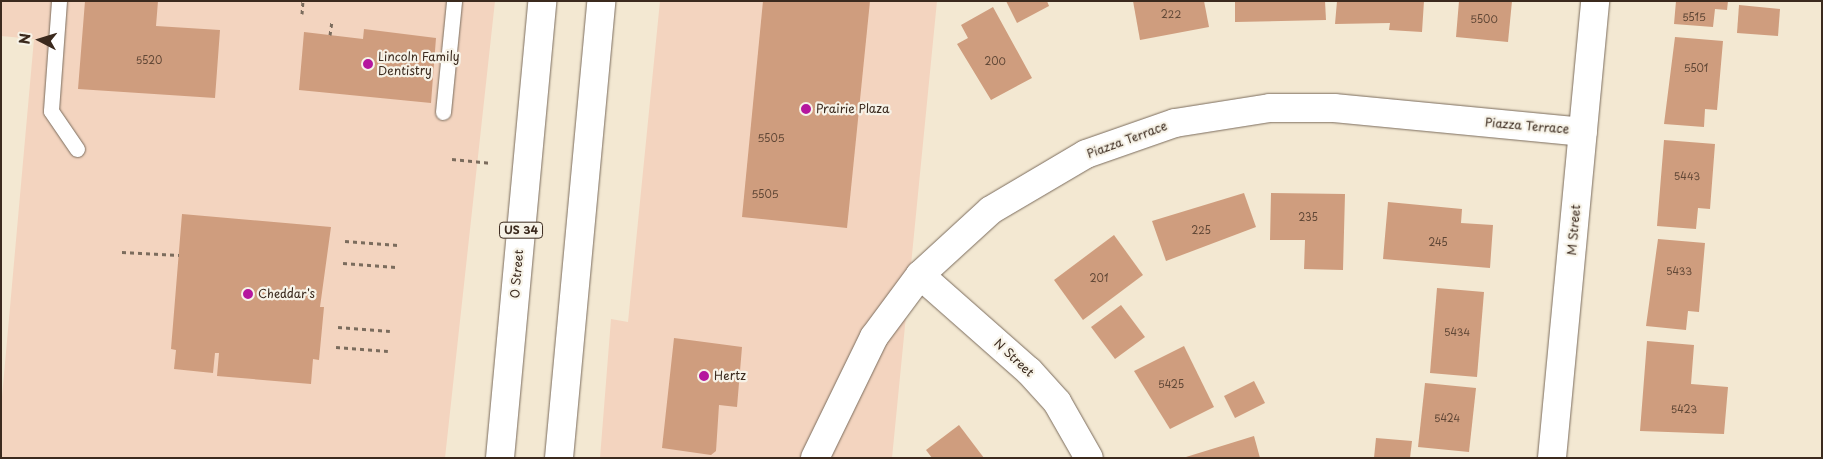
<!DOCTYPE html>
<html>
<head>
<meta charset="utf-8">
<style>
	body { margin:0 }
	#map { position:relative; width:1823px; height:459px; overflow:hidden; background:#f3e8d2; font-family:"Playpen Sans",sans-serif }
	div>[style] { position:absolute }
	.built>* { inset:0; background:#f3d4bf }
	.building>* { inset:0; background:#cf9d7e }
	.path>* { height:3px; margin-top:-1.5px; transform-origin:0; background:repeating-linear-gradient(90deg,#7b6c5d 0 4px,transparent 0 8px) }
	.roads { filter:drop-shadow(0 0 1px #7b6c5d) drop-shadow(0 0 1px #7b6c5d) }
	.lane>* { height:15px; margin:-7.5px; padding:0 7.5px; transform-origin:7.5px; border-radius:7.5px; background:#fff }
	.street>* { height:28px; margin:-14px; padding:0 14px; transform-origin:14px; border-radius:14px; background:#fff }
	.primary>* { height:28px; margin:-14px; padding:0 14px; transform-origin:14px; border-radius:14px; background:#fff }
	.dots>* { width:14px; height:14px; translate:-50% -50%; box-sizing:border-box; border:2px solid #f7f3e8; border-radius:50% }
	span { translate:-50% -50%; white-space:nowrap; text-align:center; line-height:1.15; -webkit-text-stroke:4.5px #f7f3e8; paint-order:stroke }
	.number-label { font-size:10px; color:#604736 }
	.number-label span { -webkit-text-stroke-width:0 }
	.shield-label span { padding:1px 4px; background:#f7f3e8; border:1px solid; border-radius:4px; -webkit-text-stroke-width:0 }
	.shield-label { font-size:11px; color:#3b2a1e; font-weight:700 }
	.poi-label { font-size:12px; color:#3b2a1e }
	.left { translate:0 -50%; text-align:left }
	.street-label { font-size:12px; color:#3b2a1e }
	.frame { position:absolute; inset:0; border:2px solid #3b2a1e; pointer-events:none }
	.north { position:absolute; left:15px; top:15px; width:50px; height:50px; -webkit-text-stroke:4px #f7f3e8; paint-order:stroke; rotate:275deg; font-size:14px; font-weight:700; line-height:20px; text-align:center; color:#3b2a1e }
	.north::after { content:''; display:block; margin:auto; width:18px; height:22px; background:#3b2a1e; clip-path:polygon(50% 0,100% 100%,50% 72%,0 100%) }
</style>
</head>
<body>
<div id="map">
	<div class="built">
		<i style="clip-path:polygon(1px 1px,495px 1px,445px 458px,1px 458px,1px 408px,34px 39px,1px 36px)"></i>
		<i style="clip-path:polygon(660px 1px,937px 1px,892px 458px,600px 458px,611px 319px,628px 322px)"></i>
	</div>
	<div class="building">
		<i style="clip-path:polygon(85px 1px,158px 1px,156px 26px,220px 30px,215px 98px,78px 89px)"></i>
		<i style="clip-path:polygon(763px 1px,870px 1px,847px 228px,742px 217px)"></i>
		<i style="clip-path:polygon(1006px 1px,1047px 1px,1049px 6px,1017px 23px)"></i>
		<i style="clip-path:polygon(1133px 1px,1204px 1px,1209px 27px,1140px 40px)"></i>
		<i style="clip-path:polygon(1235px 1px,1325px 1px,1326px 20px,1235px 22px)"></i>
		<i style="clip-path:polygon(1337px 1px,1424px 1px,1422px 32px,1389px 30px,1390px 23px,1335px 24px)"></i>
		<i style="clip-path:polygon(1459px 1px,1512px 1px,1508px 42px,1456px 37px)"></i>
		<i style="clip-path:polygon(1676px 1px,1728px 1px,1727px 10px,1715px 9px,1713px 27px,1674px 24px)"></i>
		<i style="clip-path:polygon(1739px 5px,1780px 9px,1778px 36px,1737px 33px)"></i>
		<i style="clip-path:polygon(993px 7px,1032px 78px,991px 100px,957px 44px,968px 38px,961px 25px)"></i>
		<i style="clip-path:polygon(364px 29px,436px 38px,431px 103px,299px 90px,304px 32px,363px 39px)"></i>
		<i style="clip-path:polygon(1675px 37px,1723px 41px,1717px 110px,1705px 109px,1704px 127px,1664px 124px)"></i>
		<i style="clip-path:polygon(1664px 140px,1715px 144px,1710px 209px,1698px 208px,1696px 229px,1657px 226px)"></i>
		<i style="clip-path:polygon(1244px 193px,1256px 227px,1166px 261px,1152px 221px)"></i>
		<i style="clip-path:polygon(1271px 193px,1345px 194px,1343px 270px,1304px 269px,1305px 240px,1270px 240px)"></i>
		<i style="clip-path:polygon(1388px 202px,1462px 209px,1461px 223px,1493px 225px,1490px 268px,1383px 259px)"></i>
		<i style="clip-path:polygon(182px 214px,331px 227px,320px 307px,324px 307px,319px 360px,313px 359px,311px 384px,217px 376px,219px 353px,215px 353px,213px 373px,174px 369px,176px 350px,171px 349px)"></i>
		<i style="clip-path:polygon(1114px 235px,1143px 275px,1083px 320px,1054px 280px)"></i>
		<i style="clip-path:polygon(1658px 239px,1705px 243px,1699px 312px,1688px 311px,1686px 330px,1646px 326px)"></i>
		<i style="clip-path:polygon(1437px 288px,1484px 292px,1477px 377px,1430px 373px)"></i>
		<i style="clip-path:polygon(1121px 305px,1145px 337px,1115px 359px,1091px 327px)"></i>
		<i style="clip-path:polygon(674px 338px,742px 347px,737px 407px,719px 405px,716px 451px,711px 455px,662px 448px)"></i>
		<i style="clip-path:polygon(1647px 341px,1694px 345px,1691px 384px,1728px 387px,1724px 434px,1640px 431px)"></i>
		<i style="clip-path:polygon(1184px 346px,1214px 407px,1170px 429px,1134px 371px)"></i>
		<i style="clip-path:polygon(1254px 381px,1265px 403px,1235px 418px,1224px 396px)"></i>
		<i style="clip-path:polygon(1425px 383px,1476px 388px,1469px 452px,1418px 447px)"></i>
		<i style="clip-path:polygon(959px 425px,984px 458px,932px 458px,926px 450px)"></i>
		<i style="clip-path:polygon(1254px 436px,1260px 458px,1186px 458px,1186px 457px)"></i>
		<i style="clip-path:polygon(1376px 438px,1412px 441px,1410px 458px,1374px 458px)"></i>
	</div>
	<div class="path">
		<i style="left:302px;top:14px;width:13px;rotate:-86deg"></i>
		<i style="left:330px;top:35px;width:14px;rotate:-82deg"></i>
		<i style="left:452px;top:159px;width:40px;rotate:5.7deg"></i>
		<i style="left:345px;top:241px;width:53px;rotate:4.3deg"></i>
		<i style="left:122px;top:252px;width:57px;rotate:3deg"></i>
		<i style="left:343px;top:263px;width:53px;rotate:4.3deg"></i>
		<i style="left:338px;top:327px;width:52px;rotate:4.4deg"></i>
		<i style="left:336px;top:347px;width:52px;rotate:4.4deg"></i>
	</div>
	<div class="roads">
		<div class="lane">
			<i style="left:59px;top:1px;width:110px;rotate:94.2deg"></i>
			<i style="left:51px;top:111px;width:46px;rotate:55.6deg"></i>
			<i style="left:443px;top:112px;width:112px;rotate:-84.3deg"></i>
		</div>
		<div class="street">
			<i style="left:920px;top:275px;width:145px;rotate:41.4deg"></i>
			<i style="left:1029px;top:371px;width:42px;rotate:47.9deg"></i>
			<i style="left:1057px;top:402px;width:64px;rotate:60.3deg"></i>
			<i style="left:815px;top:458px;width:135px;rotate:-64deg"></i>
			<i style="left:874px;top:337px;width:77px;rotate:-53.4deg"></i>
			<i style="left:920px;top:275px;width:96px;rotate:-42.5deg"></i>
			<i style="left:991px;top:210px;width:110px;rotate:-30.5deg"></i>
			<i style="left:1086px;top:154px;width:94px;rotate:-19.2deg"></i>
			<i style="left:1175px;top:123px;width:96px;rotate:-9deg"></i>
			<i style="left:1270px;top:108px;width:64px"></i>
			<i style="left:1334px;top:108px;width:250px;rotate:5.5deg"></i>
			<i style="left:1552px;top:458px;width:459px;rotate:-84.6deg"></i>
		</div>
		<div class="primary">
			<i style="left:500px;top:458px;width:459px;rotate:-84.7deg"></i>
			<i style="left:559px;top:458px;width:459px;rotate:-84.7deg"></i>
		</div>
	</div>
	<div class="dots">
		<i style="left:368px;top:64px;background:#b5179e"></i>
		<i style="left:806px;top:109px;background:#b5179e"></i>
		<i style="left:248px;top:294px;background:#b5179e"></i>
		<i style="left:704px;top:376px;background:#b5179e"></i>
	</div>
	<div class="number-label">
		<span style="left:1171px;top:14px">222</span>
		<span style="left:1694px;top:17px">5515</span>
		<span style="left:1484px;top:19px">5500</span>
		<span style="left:149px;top:60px">5520</span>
		<span style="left:995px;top:61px">200</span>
		<span style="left:1696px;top:68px">5501</span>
		<span style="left:771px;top:138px">5505</span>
		<span style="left:1687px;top:176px">5443</span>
		<span style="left:765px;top:194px">5505</span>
		<span style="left:1308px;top:217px">235</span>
		<span style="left:1201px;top:230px">225</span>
		<span style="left:1438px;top:242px">245</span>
		<span style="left:1679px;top:271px">5433</span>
		<span style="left:1099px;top:278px">201</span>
		<span style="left:1457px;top:332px">5434</span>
		<span style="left:1171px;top:384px">5425</span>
		<span style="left:1684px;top:409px">5423</span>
		<span style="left:1447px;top:418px">5424</span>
	</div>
	<div class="shield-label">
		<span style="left:521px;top:230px">US 34</span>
	</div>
	<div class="poi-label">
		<span class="left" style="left:378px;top:64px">Lincoln Family<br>Dentistry</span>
		<span class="left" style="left:816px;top:109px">Prairie Plaza</span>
		<span class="left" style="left:258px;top:294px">Cheddar's</span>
		<span class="left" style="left:714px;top:376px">Hertz</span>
	</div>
	<div class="street-label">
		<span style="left:1527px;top:126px;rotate:5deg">Piazza Terrace</span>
		<span style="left:1127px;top:140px;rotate:-20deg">Piazza Terrace</span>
		<span style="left:1574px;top:230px;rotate:-85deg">M Street</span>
		<span style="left:517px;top:274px;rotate:-85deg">O Street</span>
		<span style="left:1014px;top:358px;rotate:43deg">N Street</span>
	</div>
	<div class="frame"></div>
	<div class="north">N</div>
</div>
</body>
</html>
